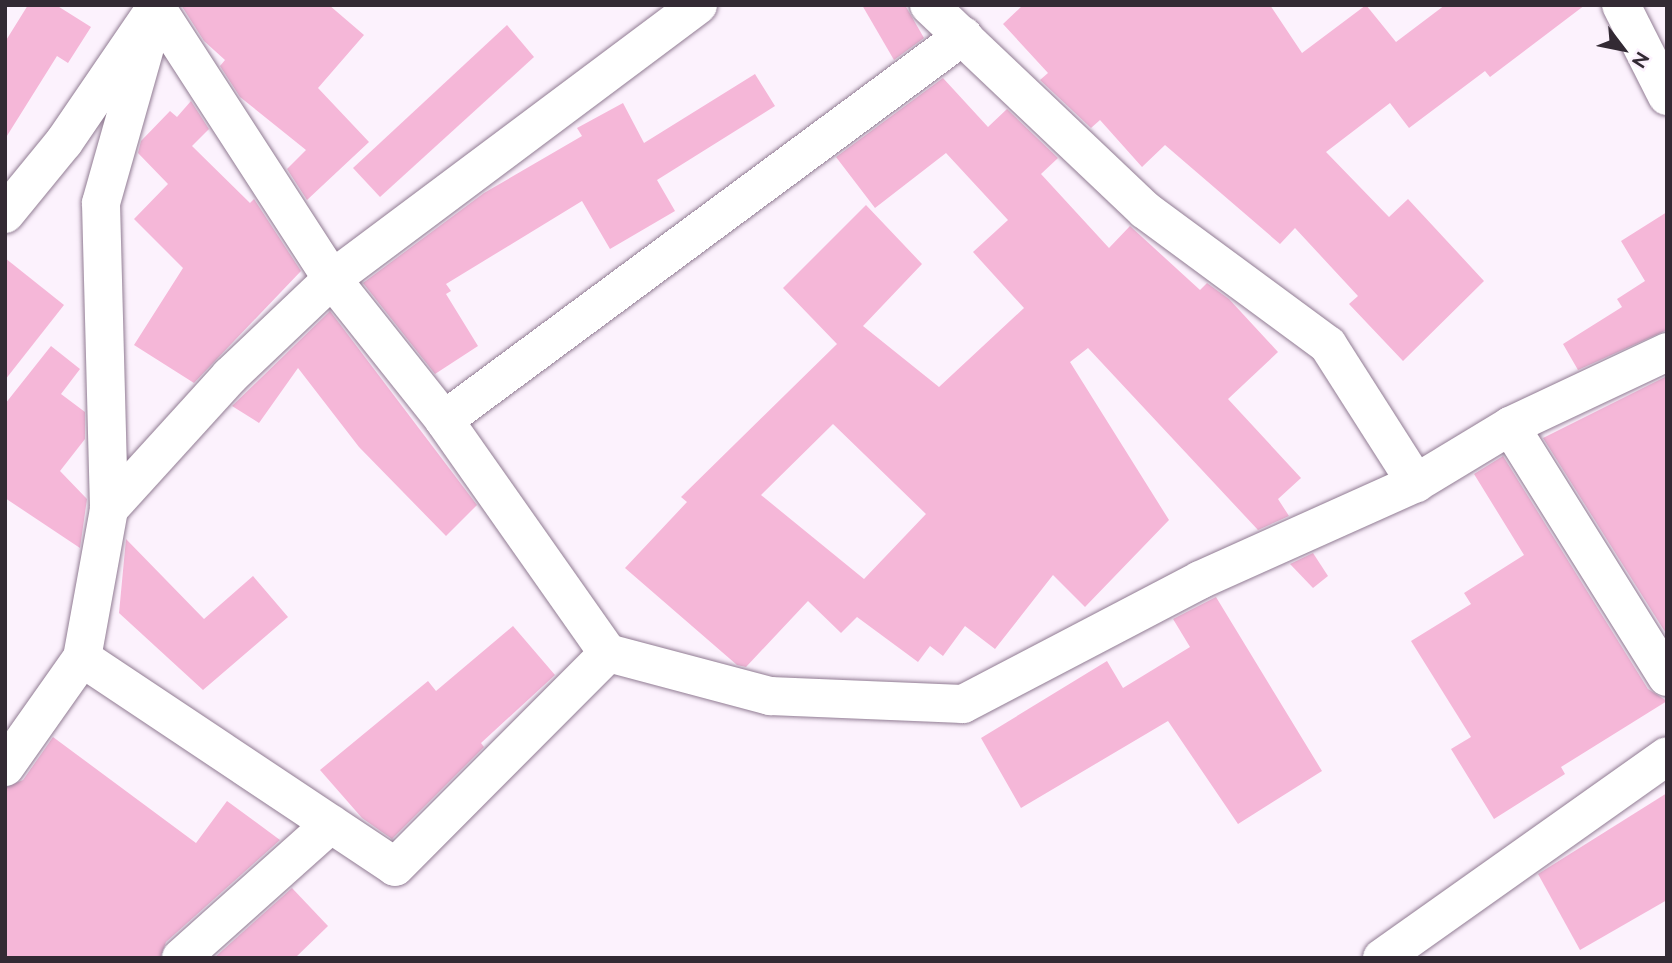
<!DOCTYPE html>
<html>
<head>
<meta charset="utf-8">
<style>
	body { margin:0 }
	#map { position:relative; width:1672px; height:963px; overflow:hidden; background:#fcf2fd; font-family:Raleway,sans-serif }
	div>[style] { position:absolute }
	.building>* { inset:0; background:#f5b7d8 }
	.roads { filter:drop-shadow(0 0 2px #917c93) drop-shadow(0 0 2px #917c93) }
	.minor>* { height:38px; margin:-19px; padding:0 19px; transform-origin:19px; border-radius:19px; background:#fff }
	span { translate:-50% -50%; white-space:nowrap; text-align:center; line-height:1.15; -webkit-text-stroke:5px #fcf2fd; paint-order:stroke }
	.frame { position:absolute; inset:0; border:7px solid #332a34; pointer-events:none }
	.north { position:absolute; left:1588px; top:14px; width:70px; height:70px; -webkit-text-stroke:5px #fcf2fd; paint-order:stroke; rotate:122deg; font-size:19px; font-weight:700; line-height:28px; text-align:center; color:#332a34 }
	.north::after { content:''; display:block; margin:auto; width:24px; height:32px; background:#332a34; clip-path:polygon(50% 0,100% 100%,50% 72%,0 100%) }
</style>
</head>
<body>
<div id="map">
	<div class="building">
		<i style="clip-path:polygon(28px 5px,56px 5px,91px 27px,68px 63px,57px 56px,5px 139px,5px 42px)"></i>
		<i style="clip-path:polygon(181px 5px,329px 5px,364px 35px,318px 88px,369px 142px,307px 200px,287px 169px,306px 150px,240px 97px,220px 66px,225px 60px,204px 41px)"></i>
		<i style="clip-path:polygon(862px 5px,905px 5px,924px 38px,894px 60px)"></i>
		<i style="clip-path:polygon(1023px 5px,1270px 5px,1302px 53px,1366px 5px,1396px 42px,1445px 5px,1585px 5px,1490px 77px,1485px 71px,1409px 128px,1390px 103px,1326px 152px,1389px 217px,1408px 199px,1484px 281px,1403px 361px,1349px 304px,1358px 296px,1295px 228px,1280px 244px,1165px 145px,1142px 167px,1100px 120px,1091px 128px,1040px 80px,1048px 73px,1003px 24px)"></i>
		<i style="clip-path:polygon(507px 25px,534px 57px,380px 197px,353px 168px)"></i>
		<i style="clip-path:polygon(755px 74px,775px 106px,657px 180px,675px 211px,610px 249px,582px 201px,446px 284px,451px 291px,446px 294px,478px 346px,435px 374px,363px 283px,484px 193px,582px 136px,577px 128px,623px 103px,644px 143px)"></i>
		<i style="clip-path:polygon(evenodd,943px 78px,988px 127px,1007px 109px,1058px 158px,1041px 174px,1109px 248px,1130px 226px,1200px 290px,1207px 283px,1229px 299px,1278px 352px,1228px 399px,1301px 478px,1278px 499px,1289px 516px,1258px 530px,1088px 348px,1070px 362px,1169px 520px,1085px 607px,1053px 575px,995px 649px,965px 626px,943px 656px,930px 646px,918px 662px,857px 617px,841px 633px,808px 601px,746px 667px,737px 665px,625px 568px,687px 502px,681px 497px,837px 344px,783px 288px,866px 205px,922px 264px,863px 326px,939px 387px,1024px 308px,973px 252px,1008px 220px,946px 153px,875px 208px,836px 157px,943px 78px,833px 424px,926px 514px,864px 579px,761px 495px,833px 424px)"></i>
		<i style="clip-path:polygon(191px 101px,209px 129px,192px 146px,250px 203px,254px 199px,301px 271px,194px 383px,134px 345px,183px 268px,134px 219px,168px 184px,138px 153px,141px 141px,170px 111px,177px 117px)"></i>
		<i style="clip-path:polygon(1667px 212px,1667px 330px,1578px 370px,1563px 344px,1622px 307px,1617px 299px,1645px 281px,1621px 241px)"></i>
		<i style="clip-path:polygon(5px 258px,64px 305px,5px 380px)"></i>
		<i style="clip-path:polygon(330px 311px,477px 505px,446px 536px,359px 447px,298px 368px,259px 423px,232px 406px)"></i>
		<i style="clip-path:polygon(51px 346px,80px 369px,61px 394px,85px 412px,85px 439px,60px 471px,87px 499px,80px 548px,5px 498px,5px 404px)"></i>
		<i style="clip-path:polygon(1667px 376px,1667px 635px,1543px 438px)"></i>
		<i style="clip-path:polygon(1503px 456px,1648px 689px,1667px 701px,1561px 767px,1565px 774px,1494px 819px,1451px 749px,1471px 737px,1411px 641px,1471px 604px,1464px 593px,1524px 555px,1474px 474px)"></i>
		<i style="clip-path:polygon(126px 539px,204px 619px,253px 576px,288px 617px,203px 690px,119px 613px)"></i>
		<i style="clip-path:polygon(1313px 553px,1328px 576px,1313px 588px,1290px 564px)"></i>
		<i style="clip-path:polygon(1216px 597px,1322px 771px,1238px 824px,1168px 721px,1021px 808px,981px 738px,1107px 661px,1123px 688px,1190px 647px,1173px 619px)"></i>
		<i style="clip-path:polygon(513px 626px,555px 675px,481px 743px,484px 747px,392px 839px,362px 818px,320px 770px,428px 681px,436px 691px)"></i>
		<i style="clip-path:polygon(53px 737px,196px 843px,227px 801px,280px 840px,166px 942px,160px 958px,5px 958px,5px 788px,23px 780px)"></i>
		<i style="clip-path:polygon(1667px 793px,1667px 900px,1580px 950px,1538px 874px)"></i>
		<i style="clip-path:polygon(292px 888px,328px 926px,295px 958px,214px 958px)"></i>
	</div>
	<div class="roads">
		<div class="minor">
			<i style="left:929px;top:5px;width:298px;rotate:43.5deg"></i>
			<i style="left:1145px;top:210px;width:227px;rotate:36.4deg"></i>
			<i style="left:1328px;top:345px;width:164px;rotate:57.5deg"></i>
			<i style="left:1621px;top:5px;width:102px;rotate:63.2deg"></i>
			<i style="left:5px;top:214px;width:93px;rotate:-50.7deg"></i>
			<i style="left:64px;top:142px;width:163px;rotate:-55.7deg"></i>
			<i style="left:156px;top:7px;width:324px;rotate:57.1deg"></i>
			<i style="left:332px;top:279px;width:180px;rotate:51.5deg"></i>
			<i style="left:444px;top:420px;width:285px;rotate:54.9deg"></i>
			<i style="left:608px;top:653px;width:168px;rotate:14.9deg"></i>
			<i style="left:770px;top:696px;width:193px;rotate:2.4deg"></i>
			<i style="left:963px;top:704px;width:267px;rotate:-27.6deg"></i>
			<i style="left:1200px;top:580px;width:237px;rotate:-24.2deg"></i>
			<i style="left:1416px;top:483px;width:110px;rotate:-31.2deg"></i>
			<i style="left:1510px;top:426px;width:174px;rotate:-25.2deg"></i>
			<i style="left:444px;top:420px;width:646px;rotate:-36.5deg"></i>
			<i style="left:1510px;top:426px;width:296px;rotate:58deg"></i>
			<i style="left:109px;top:509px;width:180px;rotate:-47.7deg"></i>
			<i style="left:230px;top:376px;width:141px;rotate:-43.6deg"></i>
			<i style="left:332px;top:279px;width:457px;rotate:-36.8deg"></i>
			<i style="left:82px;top:658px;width:376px;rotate:33.7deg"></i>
			<i style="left:395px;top:867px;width:302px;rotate:-45.1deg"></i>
			<i style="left:5px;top:767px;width:133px;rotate:-54.8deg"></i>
			<i style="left:82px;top:658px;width:151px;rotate:-79.7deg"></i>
			<i style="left:109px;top:509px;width:306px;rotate:-91.5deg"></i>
			<i style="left:101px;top:203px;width:169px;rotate:-74.2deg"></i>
			<i style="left:181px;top:958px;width:201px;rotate:-41.8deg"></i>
			<i style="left:1382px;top:958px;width:349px;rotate:-35.3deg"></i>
		</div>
	</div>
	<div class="frame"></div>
	<div class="north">N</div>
</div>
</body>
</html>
